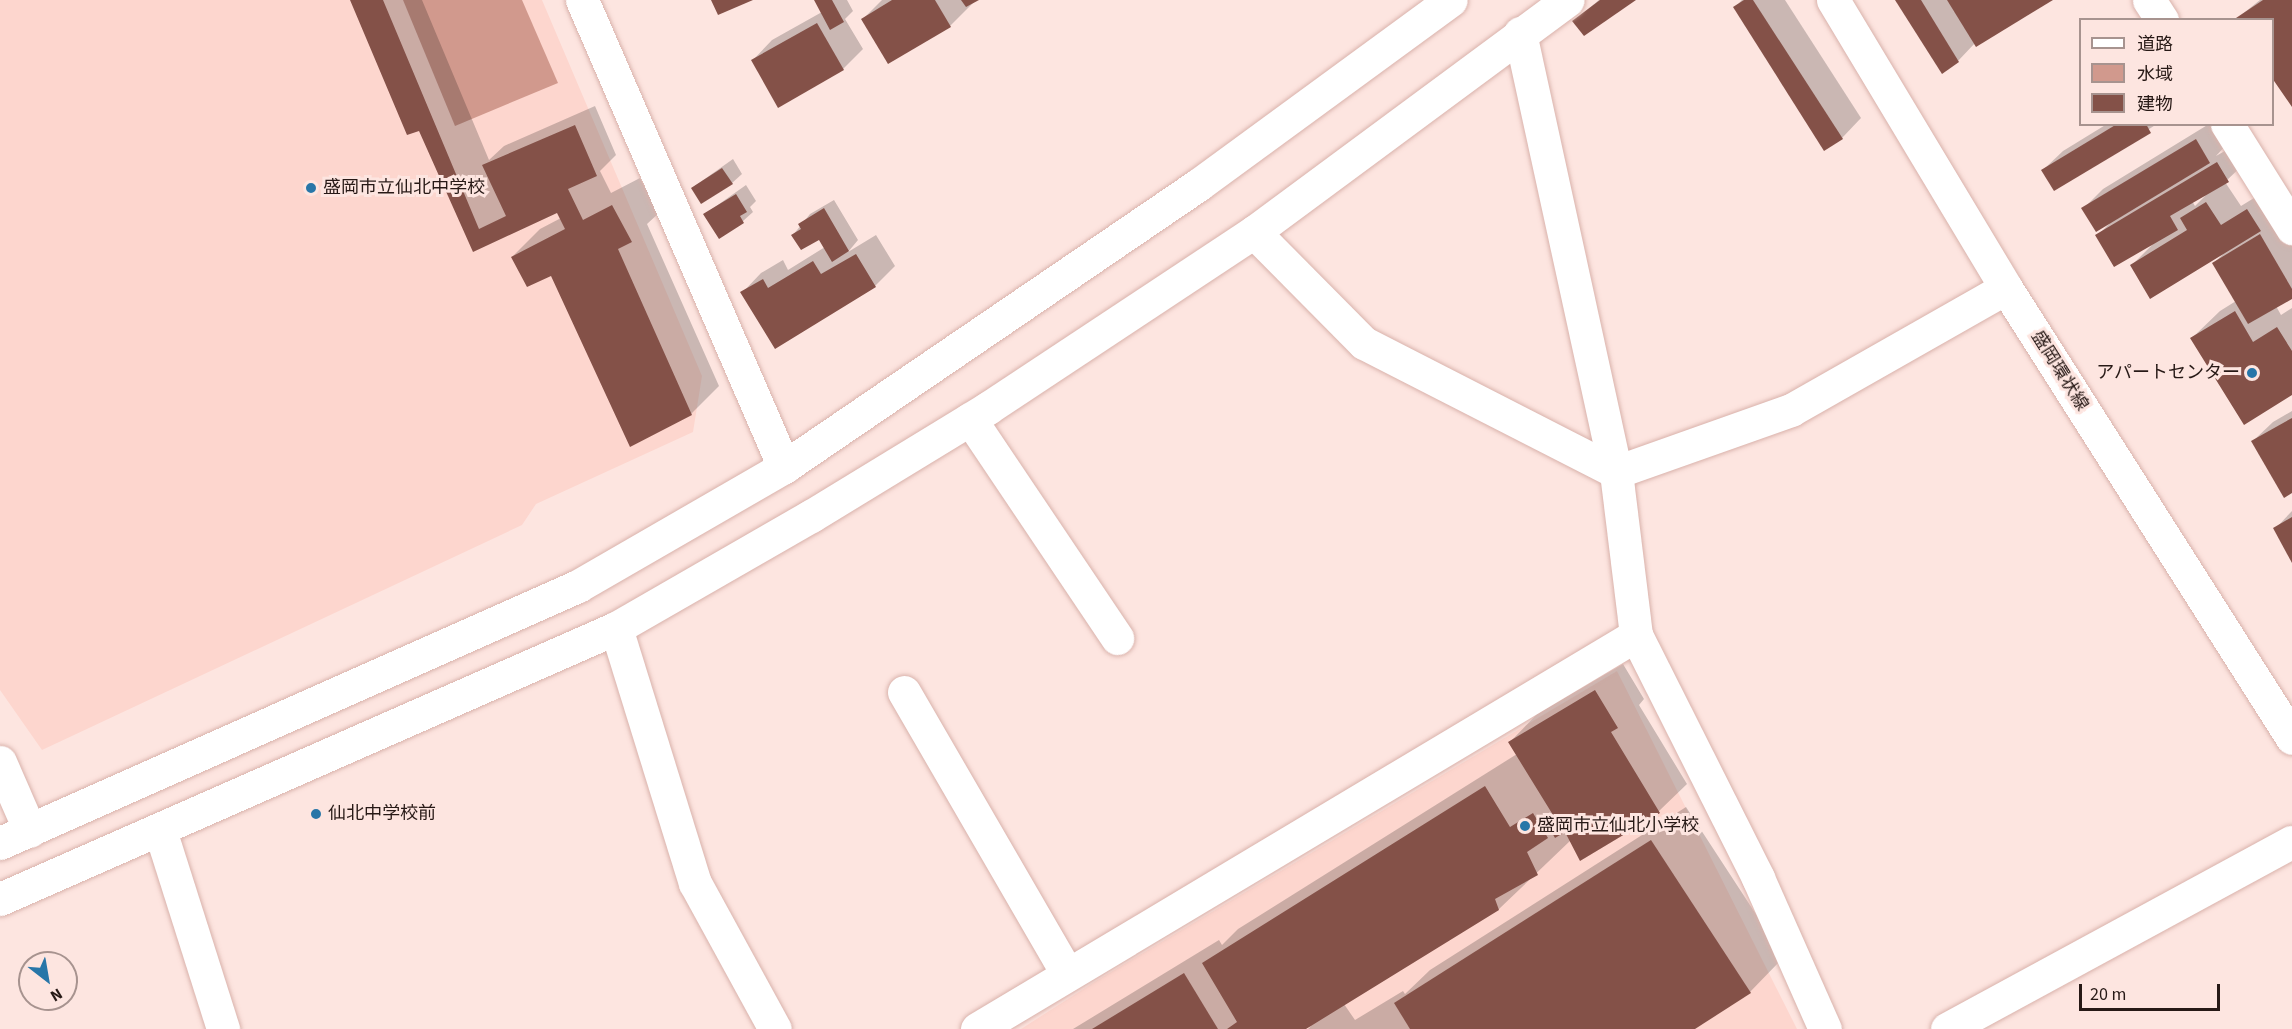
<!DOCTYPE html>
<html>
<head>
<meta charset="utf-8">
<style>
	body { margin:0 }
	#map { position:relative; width:2292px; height:1029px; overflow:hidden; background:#fde5e0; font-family:"Source Sans 3","Noto Sans JP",sans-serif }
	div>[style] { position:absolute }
	.built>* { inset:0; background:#fdd6ce }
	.water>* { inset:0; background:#d1998d }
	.shadow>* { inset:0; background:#0003 }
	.building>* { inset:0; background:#845148 }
	.roads { filter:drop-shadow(0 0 2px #d9b2ab) drop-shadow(0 0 2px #d9b2ab) }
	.minor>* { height:33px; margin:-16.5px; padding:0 16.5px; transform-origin:16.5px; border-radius:16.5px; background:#fff }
	.major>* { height:33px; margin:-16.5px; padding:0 16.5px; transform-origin:16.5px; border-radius:16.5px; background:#fff }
	.dots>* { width:16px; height:16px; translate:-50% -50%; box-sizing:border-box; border:3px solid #fde5e0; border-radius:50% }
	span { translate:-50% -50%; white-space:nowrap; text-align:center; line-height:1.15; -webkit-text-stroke:6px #fde5e0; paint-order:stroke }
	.poi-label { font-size:18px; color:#271916 }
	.left { translate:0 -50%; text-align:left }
	.right { translate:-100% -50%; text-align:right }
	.street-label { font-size:18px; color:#271916 }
	.legend { position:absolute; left:2079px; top:18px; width:195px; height:108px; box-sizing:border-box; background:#fde5e0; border:2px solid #a7938f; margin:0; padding:8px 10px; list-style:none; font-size:18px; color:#271916 }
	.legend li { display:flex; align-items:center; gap:12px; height:30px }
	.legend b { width:30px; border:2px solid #a7938f }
	.north { position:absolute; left:18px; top:951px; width:60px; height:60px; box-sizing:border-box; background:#fde5e0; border:2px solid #a7938f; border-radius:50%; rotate:149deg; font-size:16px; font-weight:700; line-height:24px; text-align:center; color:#271916 }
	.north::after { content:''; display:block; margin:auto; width:21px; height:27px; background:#2876a8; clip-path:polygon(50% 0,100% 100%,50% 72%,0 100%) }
	.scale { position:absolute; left:2079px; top:984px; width:141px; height:27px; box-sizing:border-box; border:3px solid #271916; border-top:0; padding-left:8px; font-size:18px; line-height:21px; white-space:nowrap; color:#271916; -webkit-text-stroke:4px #fde5e0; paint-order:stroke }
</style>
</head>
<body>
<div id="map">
	<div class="built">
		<i style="clip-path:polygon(0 0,542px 0,702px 376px,693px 432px,536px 504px,522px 525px,42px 750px,0 690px)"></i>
		<i style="clip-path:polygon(1617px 671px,1797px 1029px,1021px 1029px,1096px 981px)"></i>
	</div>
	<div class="water">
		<i style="clip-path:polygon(403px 0,522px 0,558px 83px,455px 126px)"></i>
	</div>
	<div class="shadow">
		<i style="clip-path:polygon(352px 0,422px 0,489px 160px,504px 146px,595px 106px,616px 155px,600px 171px,611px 193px,640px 178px,659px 213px,647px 224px,719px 386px,691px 414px,551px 274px,512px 257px,540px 229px,561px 218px,558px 211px,474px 250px,419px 129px)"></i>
		<i style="clip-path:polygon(815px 0,847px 0,853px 11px,845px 19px,863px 49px,843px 69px,753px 60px,772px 40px,822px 12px)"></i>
		<i style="clip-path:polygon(882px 0,976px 0,950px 26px,889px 62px,863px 19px)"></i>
		<i style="clip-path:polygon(1599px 0,1633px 0,1574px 21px)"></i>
		<i style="clip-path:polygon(1742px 0,1785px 0,1861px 118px,1842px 138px,1735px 7px)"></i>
		<i style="clip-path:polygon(1897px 0,2050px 0,1975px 43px,1958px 61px)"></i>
		<i style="clip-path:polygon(2260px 0,2292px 0,2292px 104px,2272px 20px,2235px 20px)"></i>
		<i style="clip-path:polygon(2107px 124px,2157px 124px,2054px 189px,2043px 170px,2063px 151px)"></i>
		<i style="clip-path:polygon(evenodd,2209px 124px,2218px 124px,2229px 142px,2216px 156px,2237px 144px,2247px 161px,2225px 182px,2241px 206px,2267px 190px,2292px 237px,2292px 297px,2276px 306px,2281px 315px,2292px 308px,2292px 393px,2192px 338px,2220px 311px,2236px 301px,2214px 263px,2223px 254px,2132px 265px,2153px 244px,2097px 236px,2109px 224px,2083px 209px,2103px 189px,2209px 124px,2206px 195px,2195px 206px,2192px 201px,2206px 195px)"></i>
		<i style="clip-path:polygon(733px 159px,742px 174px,732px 183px,692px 188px)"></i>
		<i style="clip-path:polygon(746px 185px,756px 201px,750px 207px,753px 212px,743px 221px,705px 214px)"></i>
		<i style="clip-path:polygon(834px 200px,858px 240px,848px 252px,876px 235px,895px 266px,875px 286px,775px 347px,742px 293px,761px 273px,783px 260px,788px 270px,825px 247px,819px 238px,793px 235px,810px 214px)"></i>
		<i style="clip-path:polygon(2292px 411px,2292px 492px,2253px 441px,2273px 422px)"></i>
		<i style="clip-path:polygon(2292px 511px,2292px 560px,2275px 529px)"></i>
		<i style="clip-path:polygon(1623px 664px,1644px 699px,1639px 705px,1687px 784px,1659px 811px,1581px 858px,1571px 840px,1499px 909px,1344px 1004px,1355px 1020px,1403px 991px,1405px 994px,1430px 970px,1686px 807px,1784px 957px,1750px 992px,1692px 1029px,1308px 1029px,1311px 1026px,1304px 1029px,1073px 1029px,1219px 940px,1222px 945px,1238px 929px,1517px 754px,1510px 742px,1537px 714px)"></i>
	</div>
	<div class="building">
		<i style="clip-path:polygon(350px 0,383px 0,479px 229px,506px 216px,482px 165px,575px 125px,597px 176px,568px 189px,583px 220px,612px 205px,632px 242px,618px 249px,692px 415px,630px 447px,551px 276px,527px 287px,511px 257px,565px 229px,557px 213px,473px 252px,419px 131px,407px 135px)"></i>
		<i style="clip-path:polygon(711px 0,753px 0,718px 15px)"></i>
		<i style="clip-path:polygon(814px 0,832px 0,844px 22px,830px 30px)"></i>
		<i style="clip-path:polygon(892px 0,935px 0,951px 27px,888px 64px,861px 19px)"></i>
		<i style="clip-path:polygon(961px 0,979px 0,966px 7px)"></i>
		<i style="clip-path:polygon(1600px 0,1636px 0,1584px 36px,1572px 21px)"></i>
		<i style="clip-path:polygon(1744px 0,1753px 0,1843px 139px,1824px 151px,1733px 7px)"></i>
		<i style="clip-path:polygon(1895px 0,1921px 0,1959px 62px,1942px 74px)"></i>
		<i style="clip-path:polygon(1947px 0,2053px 0,1976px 47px)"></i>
		<i style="clip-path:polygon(2263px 0,2292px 0,2292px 107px,2272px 78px,2272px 20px,2233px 20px)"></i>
		<i style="clip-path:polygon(817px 23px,844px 70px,778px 108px,751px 60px)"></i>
		<i style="clip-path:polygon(2117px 124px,2146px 124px,2151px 133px,2054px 191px,2041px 170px)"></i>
		<i style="clip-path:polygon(2196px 139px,2210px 163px,2096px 232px,2081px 208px)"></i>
		<i style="clip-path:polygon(2217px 162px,2229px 182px,2170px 216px,2178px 230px,2114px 267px,2095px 235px)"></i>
		<i style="clip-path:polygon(722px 168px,733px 184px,701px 204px,691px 188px)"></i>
		<i style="clip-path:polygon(736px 194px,747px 212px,740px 216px,744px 223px,719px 239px,703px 214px)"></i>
		<i style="clip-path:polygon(2206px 202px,2221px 225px,2247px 209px,2261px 231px,2150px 299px,2130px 265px,2187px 230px,2180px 218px)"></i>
		<i style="clip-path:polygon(824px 208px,849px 251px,832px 262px,819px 240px,801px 250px,791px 235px,801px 229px,798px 224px)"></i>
		<i style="clip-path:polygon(2260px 234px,2292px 289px,2292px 299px,2248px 324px,2212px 263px)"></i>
		<i style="clip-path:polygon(856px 254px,876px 287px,775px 349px,740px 292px,763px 279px,768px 288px,813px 261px,821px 274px)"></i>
		<i style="clip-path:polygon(2235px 311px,2253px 342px,2277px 327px,2292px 351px,2292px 395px,2244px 425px,2190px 338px)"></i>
		<i style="clip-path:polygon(2292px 418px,2292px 493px,2284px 498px,2251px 441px)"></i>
		<i style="clip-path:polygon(2292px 517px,2292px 563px,2273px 528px)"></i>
		<i style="clip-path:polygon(1595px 690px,1618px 728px,1611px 732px,1660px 813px,1580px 861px,1565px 832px,1555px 838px,1545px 820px,1553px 815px,1508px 742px)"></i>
		<i style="clip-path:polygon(1485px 786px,1510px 827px,1533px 813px,1548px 838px,1527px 852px,1538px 875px,1495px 899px,1499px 910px,1306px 1029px,1227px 1029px,1237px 1022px,1202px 963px)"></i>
		<i style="clip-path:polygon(1651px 840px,1751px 993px,1695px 1029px,1410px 1029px,1394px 1003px)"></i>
		<i style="clip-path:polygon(1184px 973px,1218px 1029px,1092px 1029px)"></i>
	</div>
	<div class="roads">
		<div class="minor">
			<i style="left:582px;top:0;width:509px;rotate:66.61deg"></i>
			<i style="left:2149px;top:0;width:24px;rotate:57deg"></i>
			<i style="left:1520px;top:33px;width:449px;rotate:77.7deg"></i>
			<i style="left:1616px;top:472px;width:164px;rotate:83deg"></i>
			<i style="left:1636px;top:635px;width:272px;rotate:63.3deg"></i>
			<i style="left:1758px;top:878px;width:165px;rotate:66.1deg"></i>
			<i style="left:2227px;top:124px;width:123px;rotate:58deg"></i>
			<i style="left:1254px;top:232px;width:156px;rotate:45.3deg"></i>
			<i style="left:1364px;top:343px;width:283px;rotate:27.1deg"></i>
			<i style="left:1616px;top:472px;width:186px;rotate:-19.5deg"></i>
			<i style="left:1791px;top:410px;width:247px;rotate:-29.6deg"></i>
			<i style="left:970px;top:419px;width:264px;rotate:56.1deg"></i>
			<i style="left:616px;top:628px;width:267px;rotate:72.8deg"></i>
			<i style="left:695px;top:883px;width:166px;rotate:61.3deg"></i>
			<i style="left:904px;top:692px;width:323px;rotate:59.9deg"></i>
			<i style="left:0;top:762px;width:75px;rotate:66.5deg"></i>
			<i style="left:160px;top:830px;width:209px;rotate:72.4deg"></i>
			<i style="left:0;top:843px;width:633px;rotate:-23.97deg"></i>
			<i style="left:578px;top:586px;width:238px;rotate:-30deg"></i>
			<i style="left:784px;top:467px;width:501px;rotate:-34.26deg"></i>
			<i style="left:1198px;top:185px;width:313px;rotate:-36.2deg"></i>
			<i style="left:0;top:899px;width:673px;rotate:-23.75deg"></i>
			<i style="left:616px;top:628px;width:225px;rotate:-29.9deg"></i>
			<i style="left:811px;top:516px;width:207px;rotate:-31.4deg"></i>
			<i style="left:988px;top:408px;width:319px;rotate:-33.5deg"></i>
			<i style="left:1254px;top:232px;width:390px;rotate:-36.5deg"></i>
			<i style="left:977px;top:1029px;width:768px;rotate:-30.87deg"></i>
			<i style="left:1947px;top:1029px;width:392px;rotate:-28.5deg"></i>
		</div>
		<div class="major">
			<i style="left:1833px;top:0;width:336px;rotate:59deg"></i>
			<i style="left:2006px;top:288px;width:533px;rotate:57.56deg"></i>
		</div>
	</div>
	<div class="dots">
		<i style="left:311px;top:188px;background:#2876a8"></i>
		<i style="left:2252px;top:373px;background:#2876a8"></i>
		<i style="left:316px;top:814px;background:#2876a8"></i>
		<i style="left:1525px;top:826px;background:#2876a8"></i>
	</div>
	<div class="poi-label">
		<span class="left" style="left:323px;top:188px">盛岡市立仙北中学校</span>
		<span class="right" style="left:2240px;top:373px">アパートセンター</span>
		<span class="left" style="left:328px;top:814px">仙北中学校前</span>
		<span class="left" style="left:1537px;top:826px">盛岡市立仙北小学校</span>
	</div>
	<div class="street-label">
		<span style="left:2059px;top:371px;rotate:58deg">盛岡環状線</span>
	</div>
	<ul class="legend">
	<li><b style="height:8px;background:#fff"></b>道路</li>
	<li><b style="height:16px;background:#d1998d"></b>水域</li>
	<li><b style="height:16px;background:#845148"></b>建物</li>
	</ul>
	<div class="north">N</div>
	<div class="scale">20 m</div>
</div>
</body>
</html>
